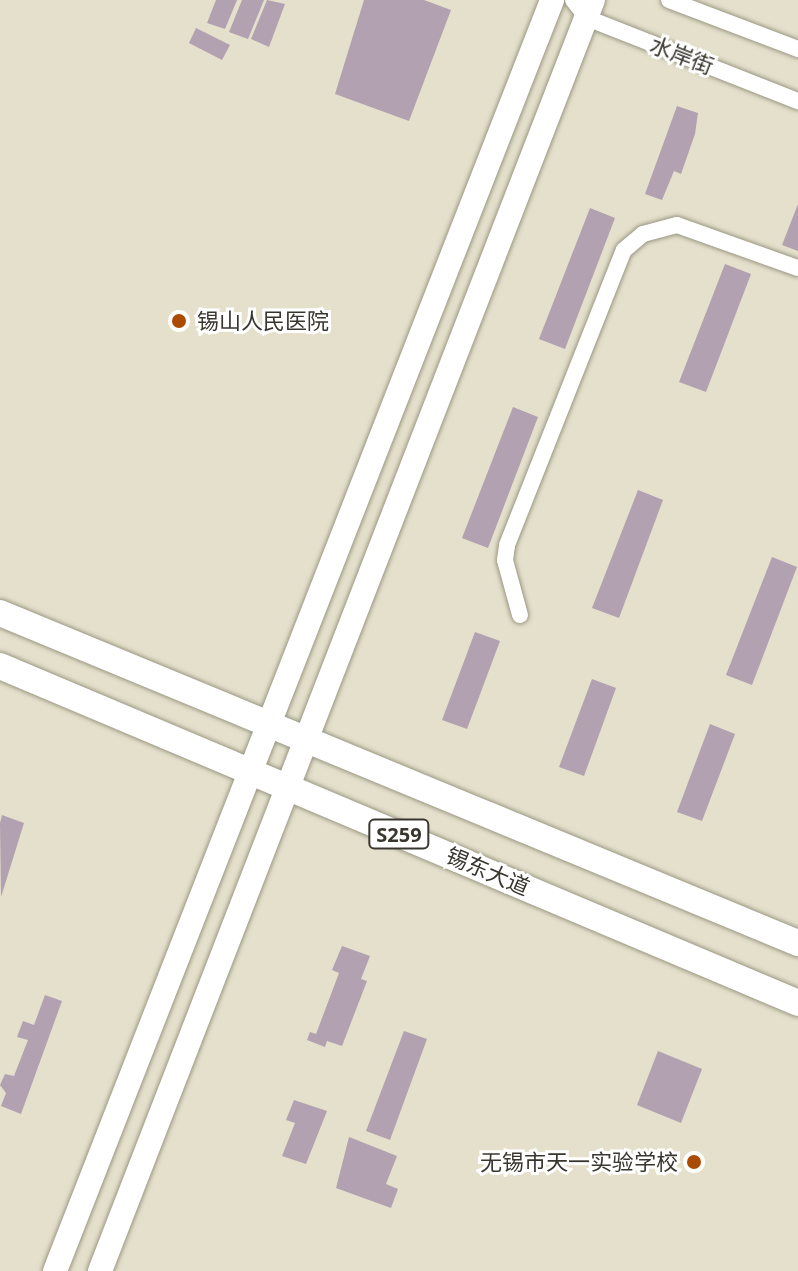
<!DOCTYPE html>
<html>
<head>
<meta charset="utf-8">
<style>
	body { margin:0 }
	#map { position:relative; width:798px; height:1271px; overflow:hidden; background:#e4e0cb; font-family:"Noto Sans","Noto Sans SC",sans-serif }
	div>[style] { position:absolute }
	.building>* { inset:0; background:#b2a1b1 }
	.roads { filter:drop-shadow(0 0 2px #9a9783) drop-shadow(0 0 2px #9a9783) }
	.street>* { height:16px; margin:-8px; padding:0 8px; transform-origin:8px; border-radius:8px; background:#fff }
	.secondary>* { height:24px; margin:-12px; padding:0 12px; transform-origin:12px; border-radius:12px; background:#fff }
	.primary>* { height:26px; margin:-13px; padding:0 13px; transform-origin:13px; border-radius:13px; background:#fff }
	.dots>* { width:22px; height:22px; translate:-50% -50%; box-sizing:border-box; border:4px solid #fff; border-radius:50% }
	span { translate:-50% -50%; white-space:nowrap; text-align:center; line-height:1.15; -webkit-text-stroke:6px #fff; paint-order:stroke }
	.shield-label span { padding:2px 6px; background:#fff; border:2px solid; border-radius:6px; -webkit-text-stroke-width:0 }
	.shield-label { font-size:20px; color:#38362e; font-weight:700 }
	.street-label { font-size:22px; color:#38362e }
	.poi-label { font-size:22px; color:#38362e }
	.left { translate:0 -50%; text-align:left }
	.right { translate:-100% -50%; text-align:right }
</style>
</head>
<body>
<div id="map">
	<div class="building">
		<i style="clip-path:polygon(216px 0,237px 0,225px 29px,207px 23px)"></i>
		<i style="clip-path:polygon(242px 0,264px 0,248px 39px,229px 32px)"></i>
		<i style="clip-path:polygon(267px 0,285px 4px,269px 47px,251px 39px)"></i>
		<i style="clip-path:polygon(364px 0,424px 0,451px 10px,409px 121px,335px 94px)"></i>
		<i style="clip-path:polygon(196px 28px,230px 45px,222px 60px,189px 43px)"></i>
		<i style="clip-path:polygon(677px 106px,698px 113px,695px 134px,681px 174px,674px 171px,662px 200px,645px 194px)"></i>
		<i style="clip-path:polygon(798px 204px,798px 251px,782px 245px)"></i>
		<i style="clip-path:polygon(590px 208px,615px 218px,565px 349px,539px 339px)"></i>
		<i style="clip-path:polygon(725px 264px,751px 274px,706px 392px,679px 382px)"></i>
		<i style="clip-path:polygon(513px 407px,538px 417px,488px 548px,462px 538px)"></i>
		<i style="clip-path:polygon(638px 490px,663px 500px,619px 618px,592px 608px)"></i>
		<i style="clip-path:polygon(772px 557px,797px 567px,752px 685px,726px 675px)"></i>
		<i style="clip-path:polygon(475px 632px,500px 641px,467px 729px,442px 720px)"></i>
		<i style="clip-path:polygon(592px 679px,616px 688px,584px 776px,559px 767px)"></i>
		<i style="clip-path:polygon(710px 724px,735px 734px,702px 821px,677px 812px)"></i>
		<i style="clip-path:polygon(2px 815px,24px 823px,1px 897px,0 823px)"></i>
		<i style="clip-path:polygon(342px 946px,370px 956px,361px 979px,367px 981px,342px 1046px,327px 1041px,325px 1047px,307px 1040px,310px 1032px,316px 1034px,339px 973px,332px 970px)"></i>
		<i style="clip-path:polygon(45px 995px,62px 1001px,21px 1114px,1px 1106px,6px 1093px,0 1085px,5px 1074px,14px 1076px,28px 1040px,17px 1037px,23px 1021px,34px 1025px)"></i>
		<i style="clip-path:polygon(404px 1031px,427px 1039px,390px 1140px,366px 1131px)"></i>
		<i style="clip-path:polygon(658px 1051px,702px 1069px,681px 1123px,637px 1105px)"></i>
		<i style="clip-path:polygon(294px 1100px,327px 1111px,306px 1164px,282px 1156px,295px 1123px,286px 1120px)"></i>
		<i style="clip-path:polygon(349px 1137px,397px 1156px,386px 1184px,398px 1189px,391px 1208px,336px 1188px)"></i>
	</div>
	<div class="roads">
		<div class="street">
			<i style="left:573px;top:0;width:23px;rotate:52deg"></i>
			<i style="left:587px;top:18px;width:227px;rotate:21.5deg"></i>
			<i style="left:669px;top:0;width:138px;rotate:20.8deg"></i>
			<i style="left:520px;top:615px;width:57px;rotate:-105.3deg"></i>
			<i style="left:505px;top:560px;width:15px;rotate:-82deg"></i>
			<i style="left:507px;top:545px;width:317px;rotate:-68.4deg"></i>
			<i style="left:624px;top:250px;width:25px;rotate:-40deg"></i>
			<i style="left:643px;top:234px;width:35px;rotate:-15deg"></i>
			<i style="left:677px;top:225px;width:128px;rotate:19.6deg"></i>
		</div>
		<div class="secondary">
			<i style="left:55px;top:1271px;width:1365px;rotate:-68.64deg"></i>
			<i style="left:100px;top:1271px;width:1363px;rotate:-68.8deg"></i>
		</div>
		<div class="primary">
			<i style="left:0;top:613px;width:864px;rotate:22.47deg"></i>
			<i style="left:0;top:666px;width:866px;rotate:22.89deg"></i>
		</div>
	</div>
	<div class="dots">
		<i style="left:179px;top:321px;background:#ab4b00"></i>
		<i style="left:694px;top:1162px;background:#ab4b00"></i>
	</div>
	<div class="shield-label">
		<span style="left:399px;top:834px">S259</span>
	</div>
	<div class="street-label">
		<span style="left:682px;top:55px;rotate:21deg">水岸街</span>
		<span style="left:488px;top:871px;rotate:23deg">锡东大道</span>
	</div>
	<div class="poi-label">
		<span class="left" style="left:197px;top:321px">锡山人民医院</span>
		<span class="right" style="left:678px;top:1162px">无锡市天一实验学校</span>
	</div>
</div>
</body>
</html>
